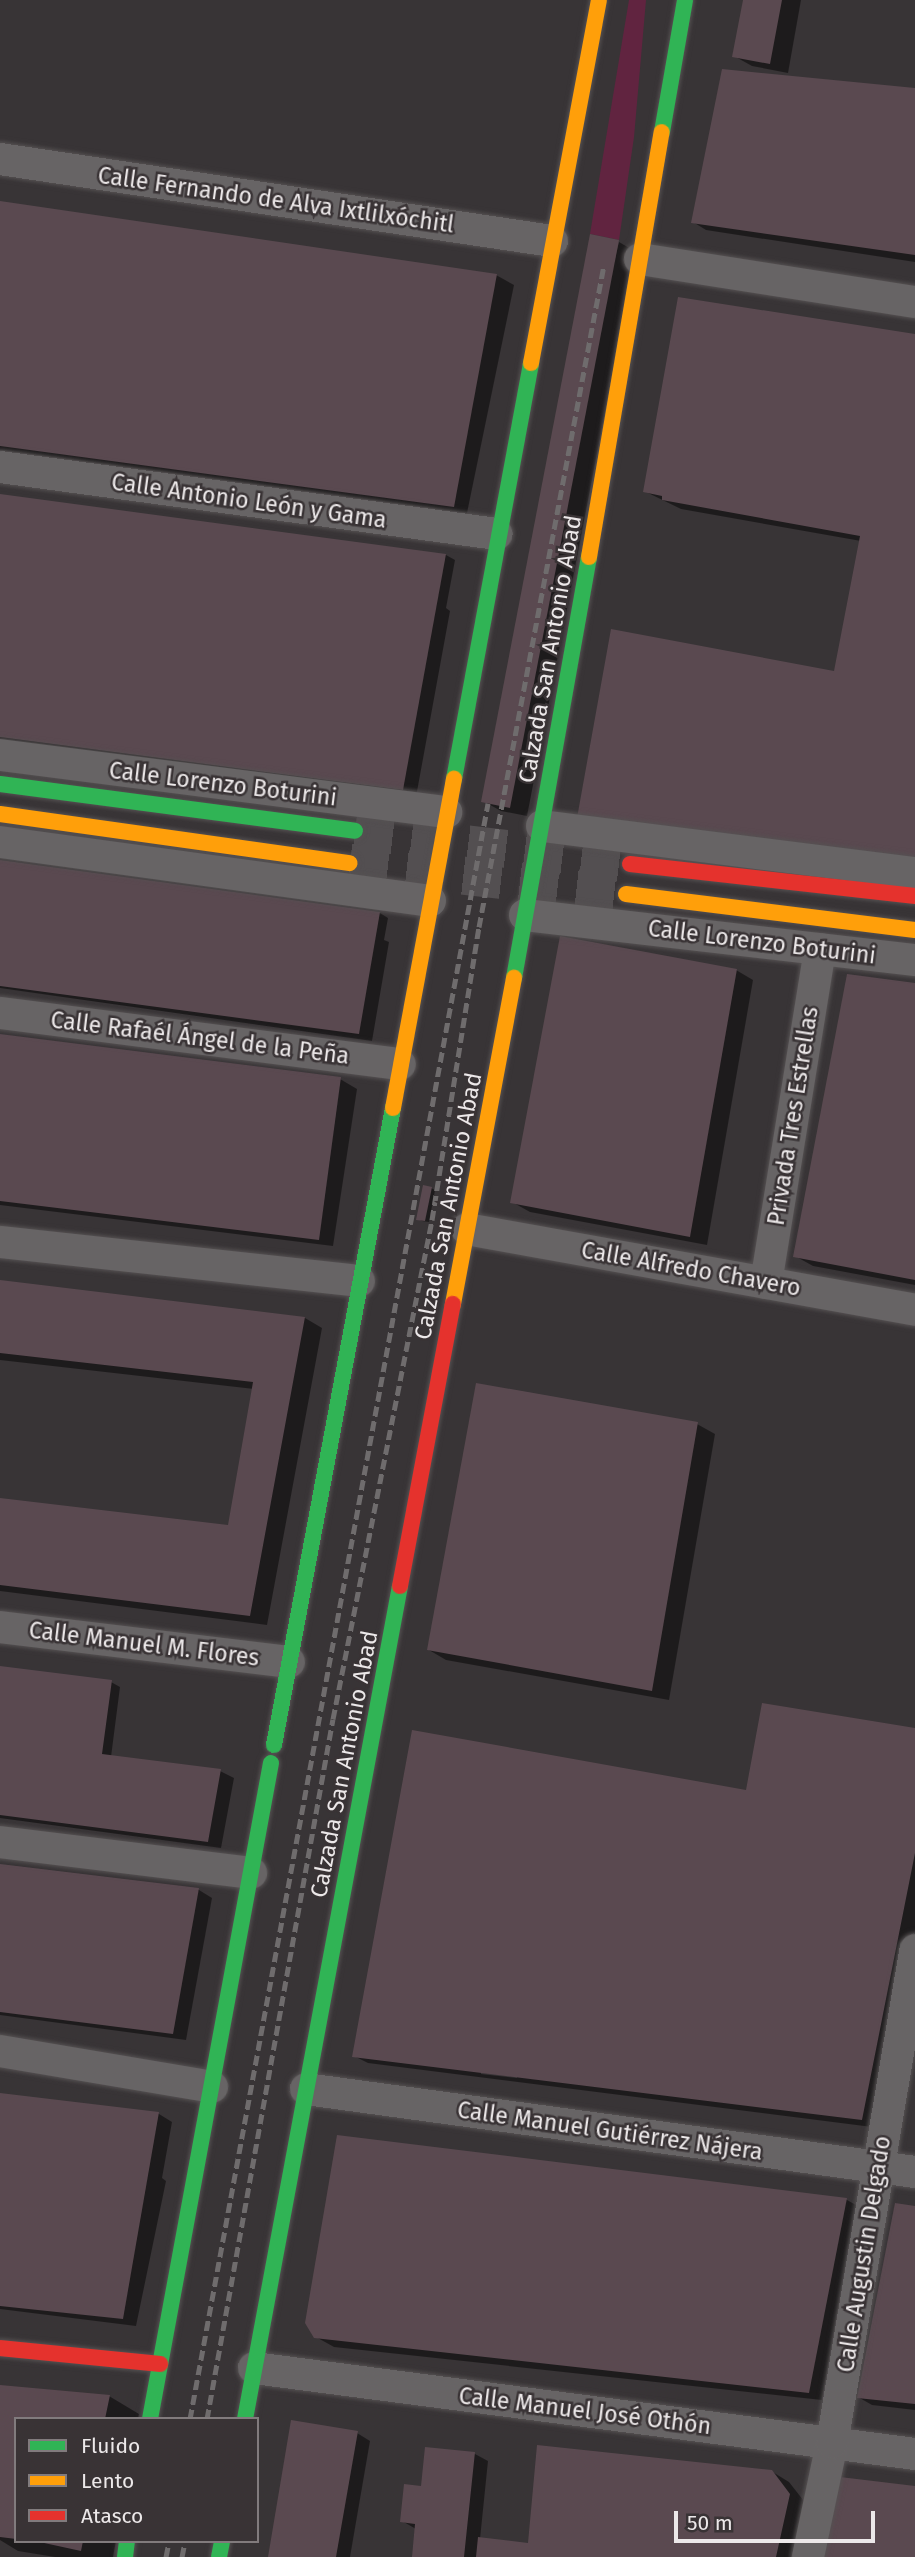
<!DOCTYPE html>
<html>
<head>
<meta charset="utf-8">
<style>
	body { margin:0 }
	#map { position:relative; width:915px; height:2557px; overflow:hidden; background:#383436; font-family:"Fira Sans",sans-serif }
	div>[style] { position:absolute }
	.green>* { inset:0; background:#612440 }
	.shadow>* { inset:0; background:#0007 }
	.building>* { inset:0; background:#5a4950 }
	.secondary-tunnel>* { height:38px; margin-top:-19px; transform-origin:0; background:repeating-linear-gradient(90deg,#534f51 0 38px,transparent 0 57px) }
	.roads { filter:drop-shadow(0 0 2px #555152) drop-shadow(0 0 2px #555152) }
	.street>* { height:32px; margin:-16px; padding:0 16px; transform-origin:16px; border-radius:16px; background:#676465 }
	.fast>* { height:16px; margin:-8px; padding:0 8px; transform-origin:8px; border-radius:8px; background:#30b455 }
	.slow>* { height:16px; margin:-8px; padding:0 8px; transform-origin:8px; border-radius:8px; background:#ff9f0a }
	.jam>* { height:16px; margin:-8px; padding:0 8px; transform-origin:8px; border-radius:8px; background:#e5322d }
	.rail>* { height:5px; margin-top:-2.5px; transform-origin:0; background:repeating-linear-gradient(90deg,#6f6c6d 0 10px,transparent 0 15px) }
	span { translate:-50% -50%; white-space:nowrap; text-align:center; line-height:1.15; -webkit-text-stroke:5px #393335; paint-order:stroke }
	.street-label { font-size:23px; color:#ece8e9 }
	.legend { position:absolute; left:14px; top:2417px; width:245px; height:126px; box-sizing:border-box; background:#393335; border:2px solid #817b7d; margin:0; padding:9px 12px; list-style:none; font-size:21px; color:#ece8e9 }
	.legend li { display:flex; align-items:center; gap:14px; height:35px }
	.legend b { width:35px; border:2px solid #817b7d }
	.scale { position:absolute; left:674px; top:2511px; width:201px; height:32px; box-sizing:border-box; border:4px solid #ece8e9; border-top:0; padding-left:9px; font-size:21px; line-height:24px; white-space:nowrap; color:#ece8e9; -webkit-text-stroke:5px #393335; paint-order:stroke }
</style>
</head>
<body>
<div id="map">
	<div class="green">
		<i style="clip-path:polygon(629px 0,646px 0,634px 137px,619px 240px,590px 234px)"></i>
	</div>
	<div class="shadow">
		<i style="clip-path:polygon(745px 0,801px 0,788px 73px,752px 66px,734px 56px)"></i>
		<i style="clip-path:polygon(915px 90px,915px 262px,706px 230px,693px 222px)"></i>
		<i style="clip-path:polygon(0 203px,496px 275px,514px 285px,467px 513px,0 450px)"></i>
		<i style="clip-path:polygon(619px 242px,636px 252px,527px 816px,501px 811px,483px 801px)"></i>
		<i style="clip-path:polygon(915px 335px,835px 673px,861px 541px,681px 509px,644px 491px)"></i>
		<i style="clip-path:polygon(0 496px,446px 555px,455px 560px,446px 608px,450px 611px,416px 797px,0 743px)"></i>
		<i style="clip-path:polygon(0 863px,380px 913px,388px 918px,384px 940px,389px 942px,372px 1041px,0 988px)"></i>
		<i style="clip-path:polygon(736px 970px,753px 980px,707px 1245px,530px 1212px,512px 1202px)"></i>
		<i style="clip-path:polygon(915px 985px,915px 1285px,813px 1266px,795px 1256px)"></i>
		<i style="clip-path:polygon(0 1036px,340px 1079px,357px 1089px,333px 1246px,0 1205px)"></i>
		<i style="clip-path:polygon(431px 1188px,435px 1190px,429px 1222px,422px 1221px,418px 1219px)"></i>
		<i style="clip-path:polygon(0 1282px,305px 1318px,322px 1328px,267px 1625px,0 1591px,0 1499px,229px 1527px,254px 1389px,0 1360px)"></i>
		<i style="clip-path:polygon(697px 1424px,715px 1434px,669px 1700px,446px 1660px,429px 1650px)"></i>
		<i style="clip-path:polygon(0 1667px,111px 1682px,120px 1687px,111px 1757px,220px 1771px,234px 1778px,221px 1848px,0 1818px)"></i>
		<i style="clip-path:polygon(evenodd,915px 1730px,915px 1950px,880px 2128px,368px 2063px,354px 2056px,747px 1792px,915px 1730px,481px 2070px,517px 2075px,517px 2078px,481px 2074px,481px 2070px)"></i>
		<i style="clip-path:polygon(0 1866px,199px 1890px,212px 1898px,186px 2040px,0 2015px)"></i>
		<i style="clip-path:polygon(0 2095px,159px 2114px,172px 2122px,162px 2178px,166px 2181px,136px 2326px,0 2309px)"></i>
		<i style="clip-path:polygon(671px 2179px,847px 2200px,856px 2205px,822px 2400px,334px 2347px,316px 2337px)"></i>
		<i style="clip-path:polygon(915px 2208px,915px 2410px,872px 2405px,858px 2397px)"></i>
		<i style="clip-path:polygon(0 2387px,109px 2396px,139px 2414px,138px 2419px,16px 2419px,16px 2541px,116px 2541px,113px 2557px,55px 2557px,18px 2551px,0 2540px)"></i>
		<i style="clip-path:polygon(357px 2433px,370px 2441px,350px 2557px,269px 2557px)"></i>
		<i style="clip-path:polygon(475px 2454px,488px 2461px,480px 2539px,529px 2545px,771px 2471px,789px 2482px,807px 2505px,796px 2557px,413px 2557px,416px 2529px,402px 2521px,422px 2488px)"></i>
	</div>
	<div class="building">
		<i style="clip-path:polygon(743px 0,782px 0,770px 64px,732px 57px)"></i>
		<i style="clip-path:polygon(722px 69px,915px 88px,915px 255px,691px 223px)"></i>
		<i style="clip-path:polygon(0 201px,497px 274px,454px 507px,0 446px)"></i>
		<i style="clip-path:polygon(590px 234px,619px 240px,510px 808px,481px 802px)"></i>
		<i style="clip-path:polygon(678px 297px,915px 334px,915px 858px,577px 818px,611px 629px,834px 671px,860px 536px,662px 500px,662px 496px,643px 492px)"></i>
		<i style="clip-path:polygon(0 494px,446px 554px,403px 790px,0 737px)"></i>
		<i style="clip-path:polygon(0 860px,380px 912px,359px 1034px,0 986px)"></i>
		<i style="clip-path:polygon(560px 936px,737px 969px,690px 1237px,510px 1203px)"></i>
		<i style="clip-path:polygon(847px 974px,915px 983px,915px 1280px,793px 1257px)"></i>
		<i style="clip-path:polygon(0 1034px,341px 1077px,319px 1240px,0 1201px)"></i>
		<i style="clip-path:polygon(423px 1185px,432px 1187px,425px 1221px,416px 1220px)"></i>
		<i style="clip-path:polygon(0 1280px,305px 1317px,250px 1616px,0 1585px,0 1498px,228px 1525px,253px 1382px,0 1353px)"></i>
		<i style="clip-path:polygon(476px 1383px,698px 1422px,652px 1691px,427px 1650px)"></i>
		<i style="clip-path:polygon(0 1666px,112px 1680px,102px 1754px,221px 1769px,208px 1842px,0 1815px)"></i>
		<i style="clip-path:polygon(762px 1703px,915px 1728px,915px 1853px,862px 2120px,352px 2057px,412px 1730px,746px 1790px)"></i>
		<i style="clip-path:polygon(0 1864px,199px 1888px,173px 2034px,0 2012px)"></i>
		<i style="clip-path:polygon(0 2093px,159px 2112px,123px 2319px,0 2306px)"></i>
		<i style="clip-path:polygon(337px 2135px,847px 2198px,809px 2393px,314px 2338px,305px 2323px)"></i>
		<i style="clip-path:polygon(895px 2203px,915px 2206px,915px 2404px,857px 2398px)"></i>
		<i style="clip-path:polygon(0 2385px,110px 2395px,105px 2419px,16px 2419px,16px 2539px,0 2537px)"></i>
		<i style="clip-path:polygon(291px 2420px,358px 2431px,336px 2557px,268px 2557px)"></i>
		<i style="clip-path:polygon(537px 2445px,772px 2470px,790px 2494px,776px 2557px,476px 2557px,478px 2537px,528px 2543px)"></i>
		<i style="clip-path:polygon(425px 2447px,475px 2452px,464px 2557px,412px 2557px,415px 2524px,400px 2522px,404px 2484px,421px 2486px)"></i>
		<i style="clip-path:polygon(840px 2477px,915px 2486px,915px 2557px,824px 2557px)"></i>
		<i style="clip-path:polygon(35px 2541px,83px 2541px,81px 2551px)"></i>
	</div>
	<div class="secondary-tunnel">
		<i style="left:355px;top:831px;width:277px;rotate:6.8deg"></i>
		<i style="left:350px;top:863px;width:278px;rotate:6.4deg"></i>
	</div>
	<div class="roads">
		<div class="street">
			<i style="left:0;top:159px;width:558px;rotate:8.45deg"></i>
			<i style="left:640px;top:259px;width:278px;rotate:8.9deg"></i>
			<i style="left:0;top:467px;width:501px;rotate:7.68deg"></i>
			<i style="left:0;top:755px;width:450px;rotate:7.3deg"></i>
			<i style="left:542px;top:826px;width:376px;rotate:7.2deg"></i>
			<i style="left:0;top:842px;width:434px;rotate:7.8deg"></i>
			<i style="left:525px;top:915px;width:393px;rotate:6.6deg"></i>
			<i style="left:0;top:1013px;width:403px;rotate:7.3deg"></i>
			<i style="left:467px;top:1229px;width:455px;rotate:10.2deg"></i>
			<i style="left:0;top:1242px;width:361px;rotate:6.2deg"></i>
			<i style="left:766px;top:1283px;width:338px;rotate:-80.8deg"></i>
			<i style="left:0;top:1627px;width:291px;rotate:6.9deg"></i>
			<i style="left:0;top:1842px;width:253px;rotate:7deg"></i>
			<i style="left:0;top:2051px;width:215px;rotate:9.6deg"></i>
			<i style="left:306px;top:2089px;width:615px;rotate:7.76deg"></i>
			<i style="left:254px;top:2368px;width:667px;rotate:7.41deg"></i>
			<i style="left:808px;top:2557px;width:116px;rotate:-78.1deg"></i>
			<i style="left:832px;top:2443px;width:500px;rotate:-80.4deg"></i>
		</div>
		<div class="fast">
			<i style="left:662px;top:132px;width:134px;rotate:-80.1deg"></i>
			<i style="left:454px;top:779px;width:423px;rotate:-79.5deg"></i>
			<i style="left:0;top:784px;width:358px;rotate:7.5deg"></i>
			<i style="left:514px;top:978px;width:428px;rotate:-79.9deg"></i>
			<i style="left:274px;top:1745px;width:648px;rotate:-79.42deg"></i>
			<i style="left:150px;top:2419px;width:667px;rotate:-79.55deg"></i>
			<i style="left:245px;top:2419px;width:847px;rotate:-79.46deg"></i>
			<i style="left:125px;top:2557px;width:16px;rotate:-83deg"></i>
			<i style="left:219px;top:2557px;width:16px;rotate:-79deg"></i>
		</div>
		<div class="slow">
			<i style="left:531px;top:363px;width:369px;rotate:-79.4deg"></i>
			<i style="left:589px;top:557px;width:431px;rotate:-80.3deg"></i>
			<i style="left:0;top:814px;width:353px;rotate:8deg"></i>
			<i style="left:626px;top:894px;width:291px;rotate:7.1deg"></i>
			<i style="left:393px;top:1108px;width:335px;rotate:-79.5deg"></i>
			<i style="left:453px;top:1304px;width:332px;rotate:-79.4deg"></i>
		</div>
		<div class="jam">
			<i style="left:630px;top:864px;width:287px;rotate:6.4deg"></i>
			<i style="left:400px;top:1586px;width:287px;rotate:-79.4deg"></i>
			<i style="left:0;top:2348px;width:161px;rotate:5.7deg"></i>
		</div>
	</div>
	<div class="rail">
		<i style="left:190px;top:2419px;width:1643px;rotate:-79.55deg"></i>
		<i style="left:207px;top:2419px;width:711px;rotate:-79.8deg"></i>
		<i style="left:333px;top:1719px;width:509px;rotate:-78.78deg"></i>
		<i style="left:432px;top:1220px;width:297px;rotate:-80.9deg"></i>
		<i style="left:479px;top:927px;width:674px;rotate:-79.31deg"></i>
		<i style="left:166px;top:2557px;width:16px;rotate:-79deg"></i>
		<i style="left:182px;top:2557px;width:16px;rotate:-79deg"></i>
	</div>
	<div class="street-label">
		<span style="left:276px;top:200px;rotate:8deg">Calle Fernando de Alva Ixtlilxóchitl</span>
		<span style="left:249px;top:501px;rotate:8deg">Calle Antonio León y Gama</span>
		<span style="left:550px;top:649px;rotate:-80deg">Calzada San Antonio Abad</span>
		<span style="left:223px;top:784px;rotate:7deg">Calle Lorenzo Boturini</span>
		<span style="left:762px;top:942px;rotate:7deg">Calle Lorenzo Boturini</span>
		<span style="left:200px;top:1038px;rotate:7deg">Calle Rafaél Ángel de la Peña</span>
		<span style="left:793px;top:1116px;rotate:-81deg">Privada Tres Estrellas</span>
		<span style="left:448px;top:1206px;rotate:-79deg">Calzada San Antonio Abad</span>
		<span style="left:691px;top:1269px;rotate:10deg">Calle Alfredo Chavero</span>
		<span style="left:144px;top:1644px;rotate:7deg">Calle Manuel M. Flores</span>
		<span style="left:344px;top:1764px;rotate:-79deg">Calzada San Antonio Abad</span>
		<span style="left:610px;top:2131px;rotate:8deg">Calle Manuel Gutiérrez Nájera</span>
		<span style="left:864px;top:2254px;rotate:-81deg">Calle Augustin Delgado</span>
		<span style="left:585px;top:2411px;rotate:7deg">Calle Manuel José Othón</span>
	</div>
	<ul class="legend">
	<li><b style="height:9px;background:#30b455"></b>Fluido</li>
	<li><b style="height:9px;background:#ff9f0a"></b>Lento</li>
	<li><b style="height:9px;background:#e5322d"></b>Atasco</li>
	</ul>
	<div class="scale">50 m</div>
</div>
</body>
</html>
